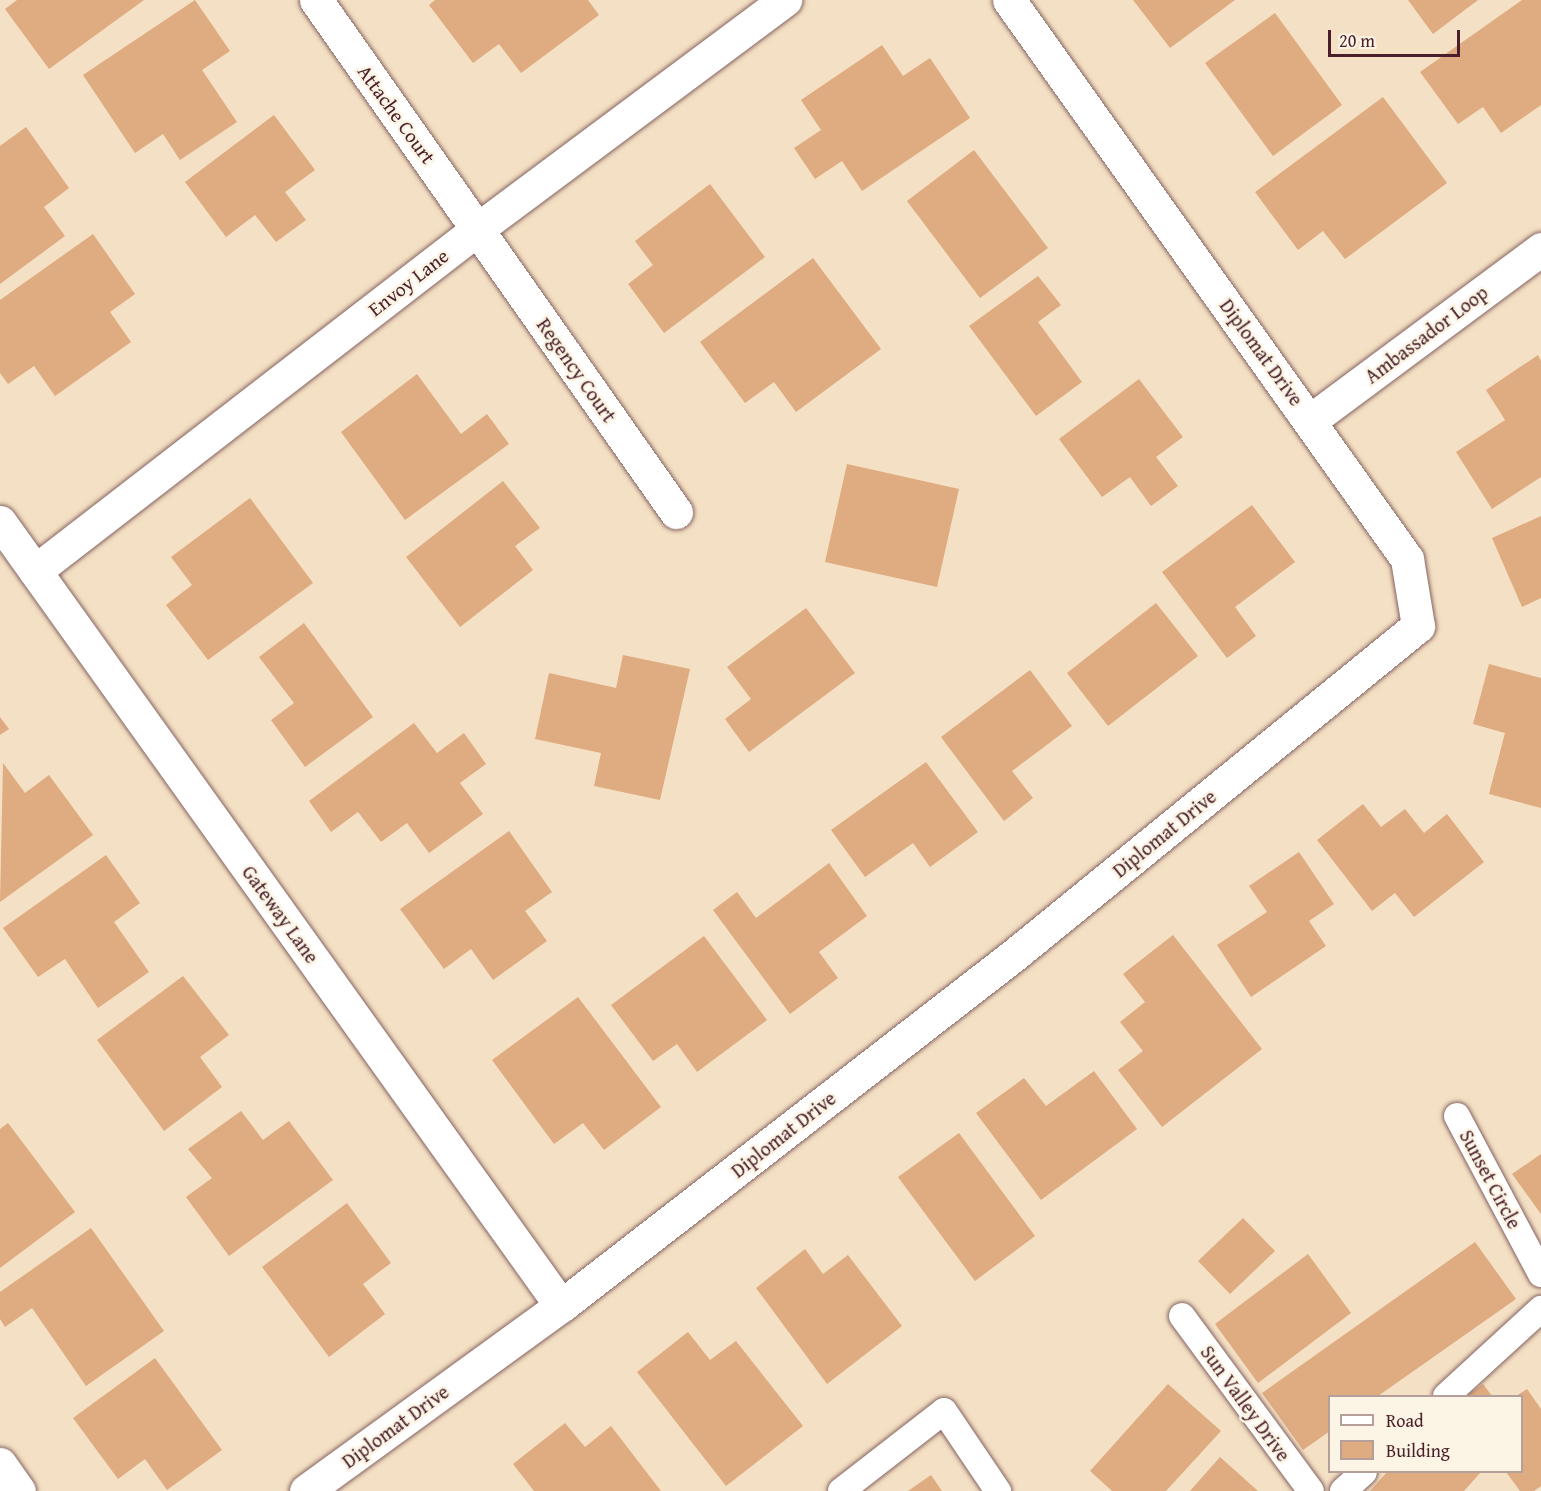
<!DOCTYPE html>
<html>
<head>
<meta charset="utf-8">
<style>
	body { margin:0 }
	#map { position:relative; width:1541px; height:1491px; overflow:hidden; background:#f4e0c4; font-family:"Gentium Book Plus",serif }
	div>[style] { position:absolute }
	.building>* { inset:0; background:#dfab80 }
	.roads { filter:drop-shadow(0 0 2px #866361) drop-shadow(0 0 2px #866361) }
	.lane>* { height:26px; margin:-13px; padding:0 13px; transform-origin:13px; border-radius:13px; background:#fff }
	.street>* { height:33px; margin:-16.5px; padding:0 16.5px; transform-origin:16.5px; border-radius:16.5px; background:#fff }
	span { translate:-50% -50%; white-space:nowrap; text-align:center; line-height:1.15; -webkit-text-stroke:5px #fcf5e5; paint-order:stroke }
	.street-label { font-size:20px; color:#4a1f2b }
	.legend { position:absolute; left:1328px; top:1395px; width:195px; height:78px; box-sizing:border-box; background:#fcf5e5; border:2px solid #b59f9b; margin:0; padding:8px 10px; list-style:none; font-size:18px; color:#4a1f2b }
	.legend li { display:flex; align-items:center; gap:12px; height:30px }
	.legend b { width:30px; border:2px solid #b59f9b }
	.scale { position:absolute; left:1328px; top:30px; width:132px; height:27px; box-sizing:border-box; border:3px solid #4a1f2b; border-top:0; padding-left:8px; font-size:18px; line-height:21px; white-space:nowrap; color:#4a1f2b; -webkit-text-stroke:4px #fcf5e5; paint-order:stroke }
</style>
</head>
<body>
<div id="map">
	<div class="building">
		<i style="clip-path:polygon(17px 0,144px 0,49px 69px,5px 9px)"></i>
		<i style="clip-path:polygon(195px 0,230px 51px,202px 70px,237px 122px,180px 160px,163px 134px,135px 153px,83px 75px)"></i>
		<i style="clip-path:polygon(435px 0,588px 0,599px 15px,521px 73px,499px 44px,473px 63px,429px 5px)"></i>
		<i style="clip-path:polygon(1133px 0,1235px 0,1170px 48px)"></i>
		<i style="clip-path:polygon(1408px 0,1478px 0,1433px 34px)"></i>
		<i style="clip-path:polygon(1522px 0,1541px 0,1541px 105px,1501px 133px,1483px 107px,1458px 124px,1420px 72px)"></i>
		<i style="clip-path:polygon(1275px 13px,1342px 105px,1273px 156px,1205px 63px)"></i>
		<i style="clip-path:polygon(882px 45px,903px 76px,930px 58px,970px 118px,862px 191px,842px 161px,815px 179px,794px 148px,821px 130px,801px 100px)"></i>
		<i style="clip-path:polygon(1383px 97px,1447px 183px,1345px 259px,1323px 231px,1298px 250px,1255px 192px)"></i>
		<i style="clip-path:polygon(274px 115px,315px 170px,285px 192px,306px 220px,276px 242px,255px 215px,226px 237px,185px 182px)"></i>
		<i style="clip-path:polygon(26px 127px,69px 188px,44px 207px,65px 236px,0 284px,0 146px)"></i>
		<i style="clip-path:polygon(974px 150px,1048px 248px,980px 298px,907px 201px)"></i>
		<i style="clip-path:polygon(710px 184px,765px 257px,664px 333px,628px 284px,653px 265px,635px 241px)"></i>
		<i style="clip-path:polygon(93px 234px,135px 294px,110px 312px,131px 342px,55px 396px,34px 366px,8px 384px,0 373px,0 300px)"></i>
		<i style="clip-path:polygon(813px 258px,881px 349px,796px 412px,774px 382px,745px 403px,700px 342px)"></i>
		<i style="clip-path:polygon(1038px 276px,1061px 305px,1038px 322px,1082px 382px,1036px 416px,969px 326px)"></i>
		<i style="clip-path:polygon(1538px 355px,1541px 361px,1541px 477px,1492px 509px,1456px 452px,1505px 420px,1486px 390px)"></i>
		<i style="clip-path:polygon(417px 374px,461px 434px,487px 414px,509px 444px,405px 520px,341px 432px)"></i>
		<i style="clip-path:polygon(1139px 379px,1183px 437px,1156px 457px,1178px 486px,1151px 506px,1130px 477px,1102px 497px,1059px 439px)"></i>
		<i style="clip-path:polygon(847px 464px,959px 489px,937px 587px,825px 562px)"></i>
		<i style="clip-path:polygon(503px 481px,540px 528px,515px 546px,533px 570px,460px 627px,406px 557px)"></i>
		<i style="clip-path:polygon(250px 498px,313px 583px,208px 660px,166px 605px,192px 585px,171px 557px)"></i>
		<i style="clip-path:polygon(1252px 505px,1295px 562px,1235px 607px,1256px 636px,1227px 658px,1162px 572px)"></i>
		<i style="clip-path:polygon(1541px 516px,1541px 598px,1522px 607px,1492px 538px)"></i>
		<i style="clip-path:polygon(1156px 603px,1198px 656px,1108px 726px,1067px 673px)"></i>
		<i style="clip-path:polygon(806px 608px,855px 673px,749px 752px,725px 719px,751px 699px,727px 667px)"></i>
		<i style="clip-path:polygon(304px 623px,373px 717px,305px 767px,271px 720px,294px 703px,259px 657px)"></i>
		<i style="clip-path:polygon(623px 655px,690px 669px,660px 800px,594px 786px,601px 753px,535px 739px,549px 673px,616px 688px)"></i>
		<i style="clip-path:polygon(1489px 664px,1541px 678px,1541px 808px,1489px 794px,1505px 733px,1473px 724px)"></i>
		<i style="clip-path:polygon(1030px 670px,1072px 726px,1012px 771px,1033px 798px,1004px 821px,941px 737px)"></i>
		<i style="clip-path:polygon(0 717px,9px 729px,0 735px)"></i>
		<i style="clip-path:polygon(414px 723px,437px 753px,464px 733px,486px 764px,460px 783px,483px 814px,429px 853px,407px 823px,381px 842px,358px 812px,331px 832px,309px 801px)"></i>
		<i style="clip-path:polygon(926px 762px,978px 832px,930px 867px,913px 843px,865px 877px,831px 830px)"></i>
		<i style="clip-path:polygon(3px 763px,25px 793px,49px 775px,93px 835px,0 902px)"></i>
		<i style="clip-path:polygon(1363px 804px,1381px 827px,1405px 809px,1424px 833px,1447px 814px,1484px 862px,1414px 917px,1395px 893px,1372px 911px,1317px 840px)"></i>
		<i style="clip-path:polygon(509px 831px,552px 892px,525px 911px,547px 941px,493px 980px,471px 949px,444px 969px,400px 909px)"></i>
		<i style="clip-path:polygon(1299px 852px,1334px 904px,1309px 921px,1326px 946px,1251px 997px,1217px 945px,1267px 912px,1249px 886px)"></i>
		<i style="clip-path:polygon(106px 855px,140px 903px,114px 922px,149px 972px,98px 1008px,65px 959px,38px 977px,3px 928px)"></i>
		<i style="clip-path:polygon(829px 863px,867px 916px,819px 952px,838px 978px,790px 1014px,713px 910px,737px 892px,756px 918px)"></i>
		<i style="clip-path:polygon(1173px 935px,1262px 1049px,1162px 1127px,1118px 1070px,1143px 1051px,1120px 1022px,1145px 1002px,1123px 974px)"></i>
		<i style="clip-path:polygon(704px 936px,767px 1020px,697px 1072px,677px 1044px,653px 1061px,611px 1005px)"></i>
		<i style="clip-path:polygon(183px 976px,229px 1035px,200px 1057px,222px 1087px,164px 1131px,97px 1040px)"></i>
		<i style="clip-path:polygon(578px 997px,661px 1107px,604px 1150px,583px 1123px,554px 1144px,492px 1060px)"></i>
		<i style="clip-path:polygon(1094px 1071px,1137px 1129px,1041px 1200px,976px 1113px,1024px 1078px,1046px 1106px)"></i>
		<i style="clip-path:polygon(241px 1111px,263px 1140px,289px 1121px,333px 1180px,229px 1256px,186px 1197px,212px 1178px,188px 1149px)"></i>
		<i style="clip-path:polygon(8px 1123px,75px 1212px,0 1268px,0 1129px)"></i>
		<i style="clip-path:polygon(959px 1133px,1035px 1236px,975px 1281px,898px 1177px)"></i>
		<i style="clip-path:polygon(1541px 1154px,1541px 1214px,1512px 1174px)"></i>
		<i style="clip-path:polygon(347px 1203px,391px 1263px,363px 1284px,385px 1314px,329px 1357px,262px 1267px)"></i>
		<i style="clip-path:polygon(1243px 1218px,1275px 1251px,1230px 1294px,1198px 1261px)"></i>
		<i style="clip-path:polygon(91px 1228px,164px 1331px,86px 1386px,32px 1308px,5px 1327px,0 1319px,0 1292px)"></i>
		<i style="clip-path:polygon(1475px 1242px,1516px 1299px,1378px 1396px,1330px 1396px,1330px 1431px,1303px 1450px,1262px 1393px)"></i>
		<i style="clip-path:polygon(805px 1249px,823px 1274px,848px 1255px,902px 1326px,827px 1384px,756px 1288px)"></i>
		<i style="clip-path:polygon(1308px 1254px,1351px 1313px,1258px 1383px,1215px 1324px)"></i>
		<i style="clip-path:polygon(688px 1332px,710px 1360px,736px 1341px,803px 1426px,726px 1486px,637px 1372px)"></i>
		<i style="clip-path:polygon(155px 1358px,222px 1450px,167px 1490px,145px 1459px,118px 1479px,73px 1418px)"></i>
		<i style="clip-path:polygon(1168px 1384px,1221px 1431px,1166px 1491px,1112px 1491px,1090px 1471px)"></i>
		<i style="clip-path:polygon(1483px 1384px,1492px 1396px,1466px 1396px)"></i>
		<i style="clip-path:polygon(1527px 1389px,1541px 1409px,1541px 1486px,1534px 1491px,1520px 1491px,1506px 1472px,1522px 1472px,1522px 1396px,1516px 1396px)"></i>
		<i style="clip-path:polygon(565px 1423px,585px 1447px,611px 1426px,661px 1491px,534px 1491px,513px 1464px)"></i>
		<i style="clip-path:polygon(1220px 1457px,1258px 1491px,1190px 1491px)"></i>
		<i style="clip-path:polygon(1387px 1472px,1481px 1472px,1464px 1491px,1370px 1491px)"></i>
		<i style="clip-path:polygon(931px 1475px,942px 1491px,908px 1491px)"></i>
	</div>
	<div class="roads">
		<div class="lane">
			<i style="left:1457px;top:1116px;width:179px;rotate:62deg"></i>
			<i style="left:1182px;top:1316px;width:217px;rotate:53.6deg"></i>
			<i style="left:1446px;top:1396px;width:129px;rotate:-42.5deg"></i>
			<i style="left:841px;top:1491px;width:130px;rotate:-37.8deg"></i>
			<i style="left:944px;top:1411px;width:97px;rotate:56deg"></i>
			<i style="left:1343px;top:1491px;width:28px;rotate:-42deg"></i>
		</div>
		<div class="street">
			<i style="left:316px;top:0;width:626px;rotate:54.89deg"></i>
			<i style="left:1311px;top:420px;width:287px;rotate:-36.6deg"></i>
			<i style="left:0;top:522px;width:964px;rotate:54.41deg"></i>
			<i style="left:35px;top:571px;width:561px;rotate:-37.69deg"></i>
			<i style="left:479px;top:228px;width:382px;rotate:-36.7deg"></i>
			<i style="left:0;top:1464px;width:33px;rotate:55deg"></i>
			<i style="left:306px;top:1491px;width:315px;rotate:-36deg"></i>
			<i style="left:561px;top:1306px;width:573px;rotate:-37.77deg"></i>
			<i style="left:1014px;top:955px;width:521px;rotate:-39.16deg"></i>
			<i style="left:1418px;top:626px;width:68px;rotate:-99.3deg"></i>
			<i style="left:1407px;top:559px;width:686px;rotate:-125.45deg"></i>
		</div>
	</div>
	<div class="street-label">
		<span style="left:397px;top:114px;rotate:54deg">Attache Court</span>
		<span style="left:408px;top:282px;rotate:-38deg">Envoy Lane</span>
		<span style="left:1426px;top:334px;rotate:-37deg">Ambassador Loop</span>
		<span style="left:1262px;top:352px;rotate:54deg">Diplomat Drive</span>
		<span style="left:577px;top:370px;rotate:55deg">Regency Court</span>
		<span style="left:1164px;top:833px;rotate:-39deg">Diplomat Drive</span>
		<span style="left:281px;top:914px;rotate:54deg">Gateway Lane</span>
		<span style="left:783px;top:1134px;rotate:-38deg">Diplomat Drive</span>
		<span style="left:1491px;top:1179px;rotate:62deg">Sunset Circle</span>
		<span style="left:1246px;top:1403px;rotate:54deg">Sun Valley Drive</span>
		<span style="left:395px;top:1426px;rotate:-36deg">Diplomat Drive</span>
	</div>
	<ul class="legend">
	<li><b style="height:8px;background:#fff"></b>Road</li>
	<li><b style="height:16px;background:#dfab80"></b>Building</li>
	</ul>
	<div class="scale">20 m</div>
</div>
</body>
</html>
